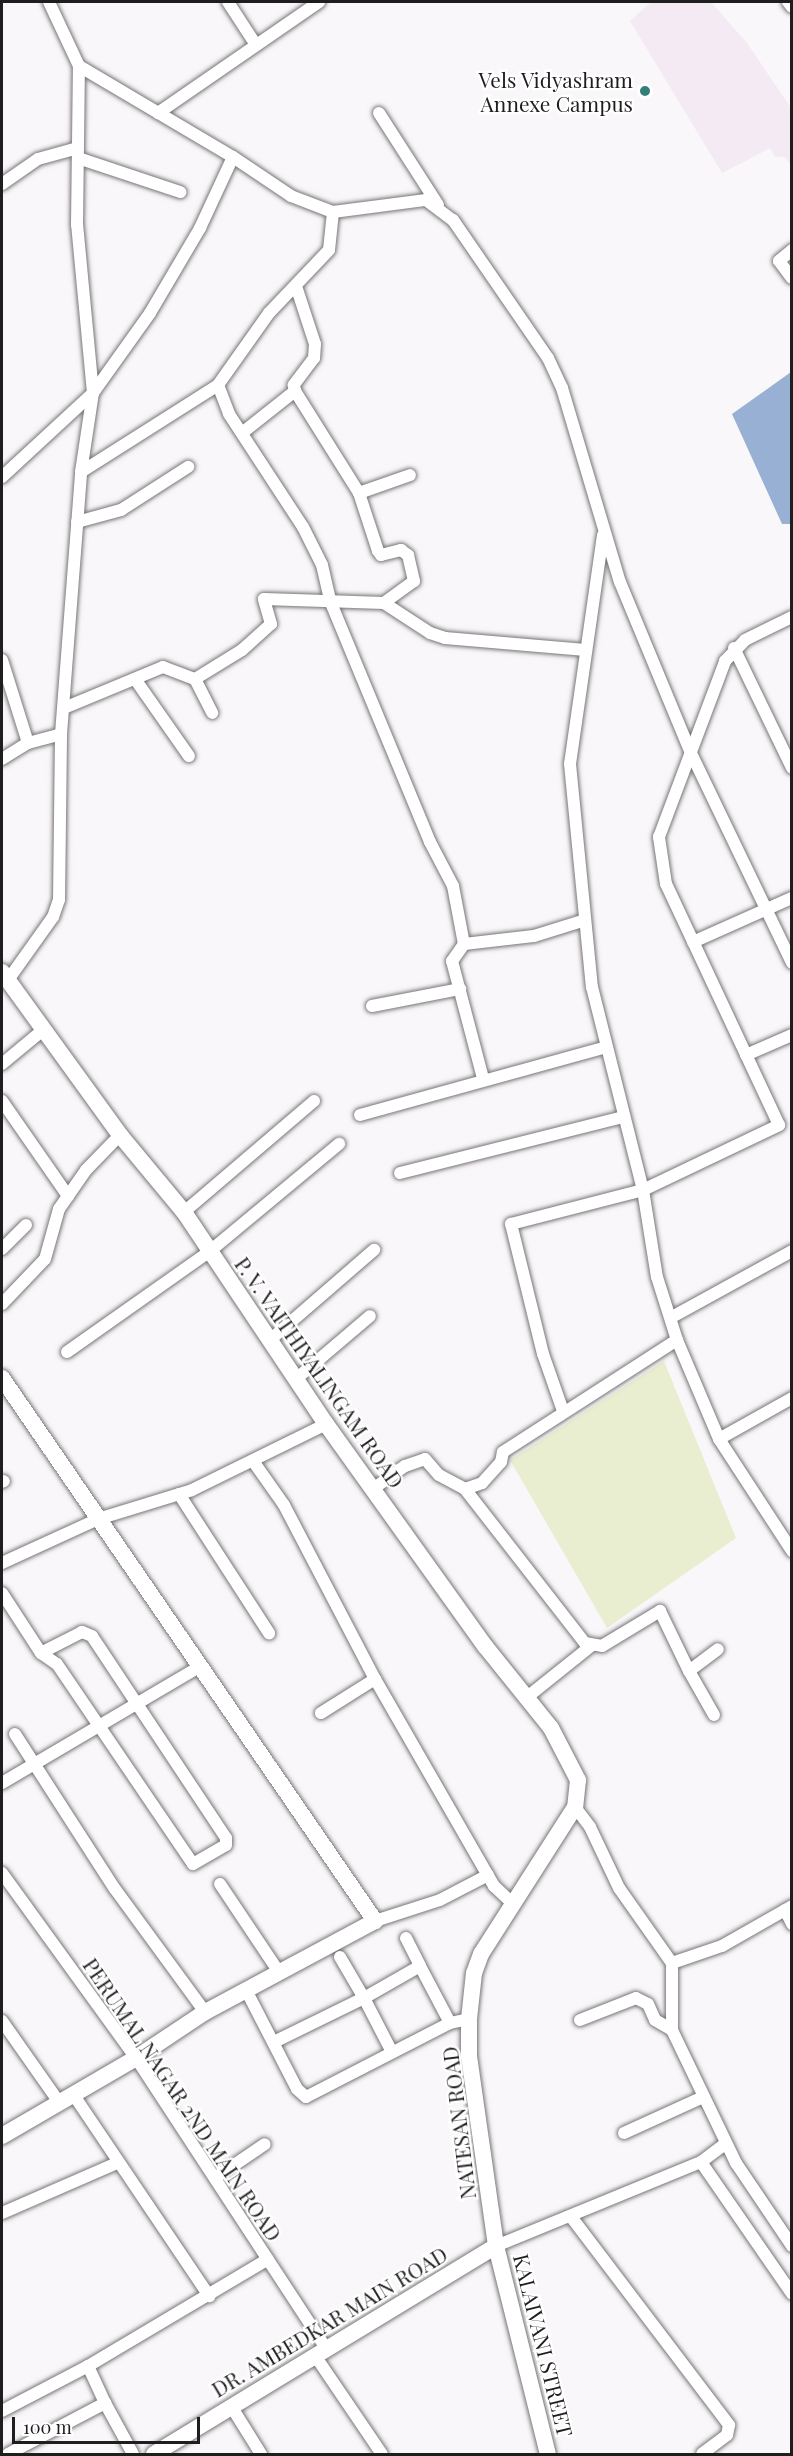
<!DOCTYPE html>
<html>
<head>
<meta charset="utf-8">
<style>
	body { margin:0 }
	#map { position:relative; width:793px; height:2456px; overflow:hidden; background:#faf7fa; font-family:"Playfair Display",serif }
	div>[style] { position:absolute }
	.built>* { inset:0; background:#f3eaf3 }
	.green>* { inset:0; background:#eaeed0 }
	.water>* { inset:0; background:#98b0d3 }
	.roads { filter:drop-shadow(0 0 2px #787578) drop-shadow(0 0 2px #787578) }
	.street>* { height:12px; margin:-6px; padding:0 6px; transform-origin:6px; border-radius:6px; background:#fff }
	.secondary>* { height:16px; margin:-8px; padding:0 8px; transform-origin:8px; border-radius:8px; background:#fff }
	.dots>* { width:16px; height:16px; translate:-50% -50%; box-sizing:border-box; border:3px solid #fff; border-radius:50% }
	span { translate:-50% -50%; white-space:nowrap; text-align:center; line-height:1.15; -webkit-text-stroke:4.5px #fff; paint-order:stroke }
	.poi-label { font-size:21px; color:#1f1e1f }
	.right { translate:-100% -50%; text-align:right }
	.street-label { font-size:21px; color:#1f1e1f }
	.frame { position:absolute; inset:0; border:3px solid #1f1e1f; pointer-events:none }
	.scale { position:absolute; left:12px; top:2417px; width:188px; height:27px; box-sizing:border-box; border:3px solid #1f1e1f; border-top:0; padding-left:8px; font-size:18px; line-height:21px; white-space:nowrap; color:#1f1e1f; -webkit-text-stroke:4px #fff; paint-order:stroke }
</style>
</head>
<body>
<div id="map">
	<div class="built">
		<i style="clip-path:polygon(651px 2px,711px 2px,747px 43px,791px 108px,791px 165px,785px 157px,775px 157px,770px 148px,722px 173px,630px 21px)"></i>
	</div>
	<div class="green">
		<i style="clip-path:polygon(664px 1361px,736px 1538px,607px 1628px,510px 1460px)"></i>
	</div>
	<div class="water">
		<i style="clip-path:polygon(791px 372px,791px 524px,782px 524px,732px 414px)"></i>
	</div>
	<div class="roads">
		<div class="street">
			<i style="left:228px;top:2px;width:51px;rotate:56.9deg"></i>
			<i style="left:788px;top:2px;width:6px;rotate:51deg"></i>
			<i style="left:79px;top:66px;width:179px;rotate:30.6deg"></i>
			<i style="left:233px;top:157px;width:70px;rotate:33.9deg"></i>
			<i style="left:291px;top:196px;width:45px;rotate:20.9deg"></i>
			<i style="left:333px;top:212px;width:94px;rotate:-7.4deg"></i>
			<i style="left:426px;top:200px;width:34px;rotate:37deg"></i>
			<i style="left:453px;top:220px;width:168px;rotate:55.5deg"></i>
			<i style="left:548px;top:358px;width:33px;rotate:65deg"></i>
			<i style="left:562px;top:388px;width:202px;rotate:73.4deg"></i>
			<i style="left:620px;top:582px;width:183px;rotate:67.5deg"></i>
			<i style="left:690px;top:751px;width:235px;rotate:64.3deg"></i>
			<i style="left:158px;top:113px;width:196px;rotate:-34.6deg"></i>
			<i style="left:379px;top:113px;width:109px;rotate:57.3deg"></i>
			<i style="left:78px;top:158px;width:108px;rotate:18.4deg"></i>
			<i style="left:2px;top:184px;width:44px;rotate:-34.8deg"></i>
			<i style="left:38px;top:159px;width:41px;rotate:-15.4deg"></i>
			<i style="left:333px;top:212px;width:38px;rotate:96deg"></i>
			<i style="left:329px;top:250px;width:87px;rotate:133.6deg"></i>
			<i style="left:269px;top:313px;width:88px;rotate:125.3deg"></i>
			<i style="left:218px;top:385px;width:31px;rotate:69deg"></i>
			<i style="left:229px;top:414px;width:135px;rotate:56.8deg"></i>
			<i style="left:303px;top:527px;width:42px;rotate:63.4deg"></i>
			<i style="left:322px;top:565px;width:39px;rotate:77deg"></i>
			<i style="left:331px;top:603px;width:259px;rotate:67.5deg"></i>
			<i style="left:430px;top:842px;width:50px;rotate:62.4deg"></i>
			<i style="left:453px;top:886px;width:59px;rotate:79.3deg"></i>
			<i style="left:464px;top:944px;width:70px;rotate:-6.5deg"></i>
			<i style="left:534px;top:936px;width:53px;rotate:-17.4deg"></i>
			<i style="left:792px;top:250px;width:17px;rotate:140deg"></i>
			<i style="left:779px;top:261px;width:21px;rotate:53deg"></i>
			<i style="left:296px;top:286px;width:61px;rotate:71.9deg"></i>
			<i style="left:315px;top:344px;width:14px;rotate:94deg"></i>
			<i style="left:314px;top:358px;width:34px;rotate:127deg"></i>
			<i style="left:294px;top:385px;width:6px;rotate:81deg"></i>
			<i style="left:295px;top:391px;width:120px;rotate:57.9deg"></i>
			<i style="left:359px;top:493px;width:61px;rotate:71.9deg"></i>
			<i style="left:378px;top:551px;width:5px;rotate:53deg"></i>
			<i style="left:381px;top:555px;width:21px;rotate:-14deg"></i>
			<i style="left:401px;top:550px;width:9px;rotate:36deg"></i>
			<i style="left:408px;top:555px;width:27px;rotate:77deg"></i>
			<i style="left:414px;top:581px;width:37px;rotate:144deg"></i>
			<i style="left:242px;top:433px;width:68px;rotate:-38.4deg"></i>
			<i style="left:81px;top:472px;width:162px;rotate:-32.4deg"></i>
			<i style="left:2px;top:477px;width:124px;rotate:-42.7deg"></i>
			<i style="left:93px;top:393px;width:98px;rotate:-54.5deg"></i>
			<i style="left:150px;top:313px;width:99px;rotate:-59.5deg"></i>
			<i style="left:200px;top:228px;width:78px;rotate:-65.1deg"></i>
			<i style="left:359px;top:493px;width:54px;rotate:-19.4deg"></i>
			<i style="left:77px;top:522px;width:46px;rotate:-15.3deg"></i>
			<i style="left:121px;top:510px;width:80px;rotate:-32.7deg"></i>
			<i style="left:603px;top:535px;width:231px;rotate:98.2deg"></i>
			<i style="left:570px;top:764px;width:224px;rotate:84.4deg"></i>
			<i style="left:592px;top:987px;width:209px;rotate:75.9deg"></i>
			<i style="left:643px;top:1190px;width:88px;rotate:80.9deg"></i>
			<i style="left:657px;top:1277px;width:66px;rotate:72.4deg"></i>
			<i style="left:677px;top:1340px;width:108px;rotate:67deg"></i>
			<i style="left:719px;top:1439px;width:134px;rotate:56.9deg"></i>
			<i style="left:734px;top:648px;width:133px;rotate:64.2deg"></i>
			<i style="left:2px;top:660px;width:87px;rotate:72.6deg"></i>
			<i style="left:135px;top:679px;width:94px;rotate:55deg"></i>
			<i style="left:195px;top:679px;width:55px;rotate:-31.7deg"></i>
			<i style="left:242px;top:650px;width:39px;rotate:-42deg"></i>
			<i style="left:271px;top:624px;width:26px;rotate:-106deg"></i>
			<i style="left:264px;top:599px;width:120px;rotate:1.9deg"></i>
			<i style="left:384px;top:603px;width:55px;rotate:33.1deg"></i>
			<i style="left:430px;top:633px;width:16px;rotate:18deg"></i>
			<i style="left:445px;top:638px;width:141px;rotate:4.9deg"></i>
			<i style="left:64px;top:708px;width:107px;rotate:-22.5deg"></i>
			<i style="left:163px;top:667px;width:34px;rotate:21deg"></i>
			<i style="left:195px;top:679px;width:38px;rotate:63deg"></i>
			<i style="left:2px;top:759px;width:31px;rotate:-32deg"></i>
			<i style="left:28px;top:743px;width:34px;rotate:-15deg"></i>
			<i style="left:693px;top:942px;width:108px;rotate:-24deg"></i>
			<i style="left:464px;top:944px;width:21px;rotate:125deg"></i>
			<i style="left:452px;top:961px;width:121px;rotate:75.2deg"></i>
			<i style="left:8px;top:980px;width:77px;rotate:-54.5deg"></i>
			<i style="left:53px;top:917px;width:18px;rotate:-71deg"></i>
			<i style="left:59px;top:900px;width:166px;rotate:-89.3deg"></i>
			<i style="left:61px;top:734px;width:263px;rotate:-85.6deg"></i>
			<i style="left:81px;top:472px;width:80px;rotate:-81.4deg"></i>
			<i style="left:93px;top:393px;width:169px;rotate:-95.4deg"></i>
			<i style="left:77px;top:225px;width:159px;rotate:-89.3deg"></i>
			<i style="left:79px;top:66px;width:71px;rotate:-115.1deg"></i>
			<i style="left:372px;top:1006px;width:90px;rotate:-10.9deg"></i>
			<i style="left:746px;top:1055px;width:50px;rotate:-23.5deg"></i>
			<i style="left:2px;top:1064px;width:55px;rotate:-39.8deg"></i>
			<i style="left:2px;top:1101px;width:116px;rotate:55.2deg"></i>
			<i style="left:360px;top:1115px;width:253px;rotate:-15.4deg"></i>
			<i style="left:400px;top:1173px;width:230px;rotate:-14.1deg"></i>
			<i style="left:184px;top:1212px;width:171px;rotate:-40.5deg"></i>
			<i style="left:2px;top:1249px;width:34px;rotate:-45deg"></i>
			<i style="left:2px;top:1304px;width:62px;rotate:-46.3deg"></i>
			<i style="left:45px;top:1259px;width:52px;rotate:-74.4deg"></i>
			<i style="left:59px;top:1209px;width:47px;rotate:-55.3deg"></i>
			<i style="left:86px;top:1170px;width:49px;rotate:-45.8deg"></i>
			<i style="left:672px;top:1317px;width:137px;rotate:-28.8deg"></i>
			<i style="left:270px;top:1340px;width:138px;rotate:-40.9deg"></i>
			<i style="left:67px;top:1352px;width:175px;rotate:-35.2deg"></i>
			<i style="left:210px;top:1251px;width:168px;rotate:-39.7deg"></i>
			<i style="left:296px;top:1379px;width:97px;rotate:-40.4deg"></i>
			<i style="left:563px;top:1411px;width:60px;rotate:-109.3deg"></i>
			<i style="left:543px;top:1354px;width:134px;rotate:-103.8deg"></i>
			<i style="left:511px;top:1224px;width:136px;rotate:-14.4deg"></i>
			<i style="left:643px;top:1190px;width:151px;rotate:-25.5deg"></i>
			<i style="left:779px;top:1125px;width:266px;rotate:-115.1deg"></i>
			<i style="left:666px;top:884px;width:48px;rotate:-98.5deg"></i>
			<i style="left:659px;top:837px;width:188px;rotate:-69.4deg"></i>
			<i style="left:725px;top:661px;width:29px;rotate:-46deg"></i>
			<i style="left:745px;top:640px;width:52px;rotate:-26.1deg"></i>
			<i style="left:719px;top:1439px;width:84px;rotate:-29.3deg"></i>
			<i style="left:253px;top:1461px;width:54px;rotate:54.8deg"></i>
			<i style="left:284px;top:1505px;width:196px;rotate:62.4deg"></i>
			<i style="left:375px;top:1679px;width:64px;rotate:147.8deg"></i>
			<i style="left:2px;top:1482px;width:2px;rotate:-27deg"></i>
			<i style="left:373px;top:1489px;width:39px;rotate:-36deg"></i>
			<i style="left:405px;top:1466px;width:21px;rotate:-19deg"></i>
			<i style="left:425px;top:1459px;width:21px;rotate:49deg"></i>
			<i style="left:439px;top:1475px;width:30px;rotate:28deg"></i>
			<i style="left:465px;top:1489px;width:18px;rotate:-19deg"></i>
			<i style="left:482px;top:1483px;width:28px;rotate:-48deg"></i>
			<i style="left:501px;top:1462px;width:10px;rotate:-79deg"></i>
			<i style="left:503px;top:1452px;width:207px;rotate:-32.8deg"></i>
			<i style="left:465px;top:1489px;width:195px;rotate:52.1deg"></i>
			<i style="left:585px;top:1643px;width:17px;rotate:10deg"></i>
			<i style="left:602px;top:1646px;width:68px;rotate:-31.1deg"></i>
			<i style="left:660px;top:1611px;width:67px;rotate:64.2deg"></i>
			<i style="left:179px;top:1494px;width:166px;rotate:57.1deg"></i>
			<i style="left:2px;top:1563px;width:106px;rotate:-24.6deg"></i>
			<i style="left:98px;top:1519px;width:98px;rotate:-17.1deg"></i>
			<i style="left:192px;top:1490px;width:149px;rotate:-26.2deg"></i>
			<i style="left:2px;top:1593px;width:72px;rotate:57deg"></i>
			<i style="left:41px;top:1653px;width:19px;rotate:35deg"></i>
			<i style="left:57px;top:1664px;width:242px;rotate:55.8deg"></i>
			<i style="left:193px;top:1864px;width:38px;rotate:-30deg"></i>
			<i style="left:226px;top:1845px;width:7px;rotate:-90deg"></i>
			<i style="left:226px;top:1838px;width:242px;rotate:-123.6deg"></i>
			<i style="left:92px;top:1636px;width:11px;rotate:-158deg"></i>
			<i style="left:82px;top:1632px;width:46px;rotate:152.9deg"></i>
			<i style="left:375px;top:1679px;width:239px;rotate:60.1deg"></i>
			<i style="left:494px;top:1886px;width:25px;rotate:43deg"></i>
			<i style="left:526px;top:1698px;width:83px;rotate:-38.7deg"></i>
			<i style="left:714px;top:1715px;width:51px;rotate:-119.6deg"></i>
			<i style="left:689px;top:1671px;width:36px;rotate:-37deg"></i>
			<i style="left:15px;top:1734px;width:184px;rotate:57.2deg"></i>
			<i style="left:115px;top:1889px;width:152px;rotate:53.8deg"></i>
			<i style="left:2px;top:1783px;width:226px;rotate:-30.5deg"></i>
			<i style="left:575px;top:1807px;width:25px;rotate:53deg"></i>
			<i style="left:590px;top:1827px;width:68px;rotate:64.6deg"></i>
			<i style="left:619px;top:1888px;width:92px;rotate:54.8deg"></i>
			<i style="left:672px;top:1963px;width:67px;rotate:90deg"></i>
			<i style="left:672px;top:2030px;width:148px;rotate:64.3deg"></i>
			<i style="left:736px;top:2163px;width:100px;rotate:56deg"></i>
			<i style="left:2px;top:1873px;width:228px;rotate:54.1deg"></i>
			<i style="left:136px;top:2058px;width:349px;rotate:56.8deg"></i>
			<i style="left:220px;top:1884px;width:106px;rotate:56.2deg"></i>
			<i style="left:785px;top:1910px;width:16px;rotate:63deg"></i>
			<i style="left:375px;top:1921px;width:68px;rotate:-17.9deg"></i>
			<i style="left:440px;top:1900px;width:54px;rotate:-27.5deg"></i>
			<i style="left:406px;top:1938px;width:31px;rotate:63deg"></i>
			<i style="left:340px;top:1957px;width:48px;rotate:59.7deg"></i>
			<i style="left:364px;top:1998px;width:64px;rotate:-29.7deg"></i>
			<i style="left:420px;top:1966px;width:64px;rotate:62.2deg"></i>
			<i style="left:672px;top:1963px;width:53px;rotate:-18.8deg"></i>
			<i style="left:722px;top:1946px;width:81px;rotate:-29.7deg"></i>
			<i style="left:246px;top:1990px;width:111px;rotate:62.7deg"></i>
			<i style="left:297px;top:2089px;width:12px;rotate:42deg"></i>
			<i style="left:306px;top:2097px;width:162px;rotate:-27.2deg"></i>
			<i style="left:450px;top:2023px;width:19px;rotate:-12deg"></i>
			<i style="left:580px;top:2020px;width:60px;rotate:-21.4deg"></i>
			<i style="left:636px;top:1998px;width:13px;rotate:27deg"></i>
			<i style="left:648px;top:2004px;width:17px;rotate:66deg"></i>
			<i style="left:655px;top:2020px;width:20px;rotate:30deg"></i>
			<i style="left:2px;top:2021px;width:99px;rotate:54.9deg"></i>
			<i style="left:274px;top:2042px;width:100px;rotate:-26.1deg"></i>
			<i style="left:364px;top:1998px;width:61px;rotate:62.6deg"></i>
			<i style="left:73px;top:2094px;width:244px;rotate:56deg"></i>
			<i style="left:624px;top:2133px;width:87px;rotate:-24.5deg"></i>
			<i style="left:701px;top:2162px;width:160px;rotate:55.4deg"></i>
			<i style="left:215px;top:2178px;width:60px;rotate:-34.2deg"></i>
			<i style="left:2px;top:2213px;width:125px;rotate:-23.5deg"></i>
			<i style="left:572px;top:2218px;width:260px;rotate:52.8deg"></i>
			<i style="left:729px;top:2425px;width:10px;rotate:101deg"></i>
			<i style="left:727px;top:2435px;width:31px;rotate:143deg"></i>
			<i style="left:496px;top:2246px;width:222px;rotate:-22.3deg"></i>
			<i style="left:701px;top:2162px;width:31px;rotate:-37deg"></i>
			<i style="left:316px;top:2357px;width:117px;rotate:55.8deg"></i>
			<i style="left:88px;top:2366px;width:41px;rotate:65.3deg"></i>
			<i style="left:231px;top:2406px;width:57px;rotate:58deg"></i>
			<i style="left:2px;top:2411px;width:97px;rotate:-27.6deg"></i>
			<i style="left:88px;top:2366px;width:209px;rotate:-30.7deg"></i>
			<i style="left:8px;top:2454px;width:110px;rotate:-27.7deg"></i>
			<i style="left:105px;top:2403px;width:58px;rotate:61.2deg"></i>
		</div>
		<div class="secondary">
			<i style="left:2px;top:972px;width:201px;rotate:54.1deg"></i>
			<i style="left:120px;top:1135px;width:100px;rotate:50.3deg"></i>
			<i style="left:184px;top:1212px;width:255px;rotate:56.2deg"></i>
			<i style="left:326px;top:1424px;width:273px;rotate:54.4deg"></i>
			<i style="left:485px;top:1646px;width:105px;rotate:51.2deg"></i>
			<i style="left:551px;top:1728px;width:59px;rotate:62.6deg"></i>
			<i style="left:578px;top:1780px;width:27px;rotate:96deg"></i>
			<i style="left:575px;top:1807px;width:174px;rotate:122.6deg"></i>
			<i style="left:481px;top:1954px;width:20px;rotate:110deg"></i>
			<i style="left:474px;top:1973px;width:46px;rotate:96.2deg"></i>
			<i style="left:469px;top:2019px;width:37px;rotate:90deg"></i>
			<i style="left:469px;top:2056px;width:192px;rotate:81.9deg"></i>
			<i style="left:496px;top:2246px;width:214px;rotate:76deg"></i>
			<i style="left:2px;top:1378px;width:659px;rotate:55.51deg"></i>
			<i style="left:375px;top:1921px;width:193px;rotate:151.8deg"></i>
			<i style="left:205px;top:2012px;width:83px;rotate:146.3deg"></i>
			<i style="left:136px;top:2058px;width:155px;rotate:149.8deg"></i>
			<i style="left:154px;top:2454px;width:400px;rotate:-31.3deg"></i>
		</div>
	</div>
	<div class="dots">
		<i style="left:645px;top:91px;background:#367e7a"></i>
	</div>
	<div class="poi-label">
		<span class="right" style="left:633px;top:91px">Vels Vidyashram<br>Annexe Campus</span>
	</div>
	<div class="street-label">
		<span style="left:320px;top:1372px;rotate:55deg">P. V. VAITHIYALINGAM ROAD</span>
		<span style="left:183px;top:2099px;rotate:56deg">PERUMAL NAGAR 2ND MAIN ROAD</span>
		<span style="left:458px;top:2123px;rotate:-97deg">NATESAN ROAD</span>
		<span style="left:329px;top:2321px;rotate:-31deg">DR. AMBEDKAR MAIN ROAD</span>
		<span style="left:544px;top:2345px;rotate:76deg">KALAIVANI STREET</span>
	</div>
	<div class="frame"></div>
	<div class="scale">100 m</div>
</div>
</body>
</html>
